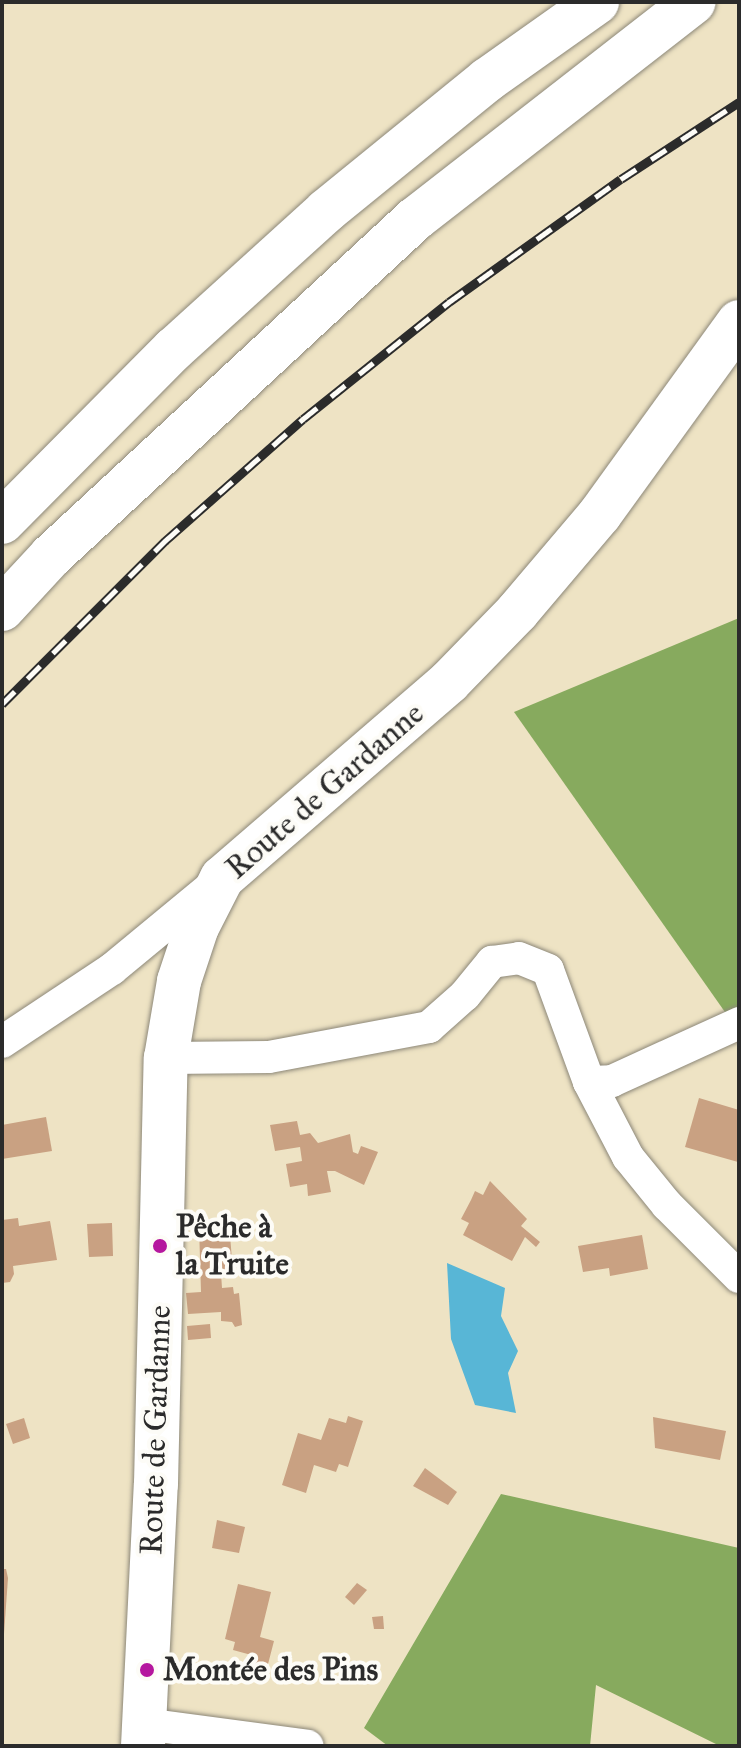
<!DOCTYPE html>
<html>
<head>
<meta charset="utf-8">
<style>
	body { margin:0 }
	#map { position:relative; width:741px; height:1748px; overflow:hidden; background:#eee3c4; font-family:"IM FELL Great Primer",serif }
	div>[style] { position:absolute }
	.forest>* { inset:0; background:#87aa5e }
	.water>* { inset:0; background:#58b6d6 }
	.building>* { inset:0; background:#c9a182 }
	.roads { filter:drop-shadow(0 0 2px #8c8778) drop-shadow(0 0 2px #8c8778) }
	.street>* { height:32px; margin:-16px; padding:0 16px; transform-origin:16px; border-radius:16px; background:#fff }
	.secondary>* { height:44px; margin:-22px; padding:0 22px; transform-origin:22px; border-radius:22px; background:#fff }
	.highway>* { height:44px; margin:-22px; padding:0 22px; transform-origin:22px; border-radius:22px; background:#fff }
	.rail>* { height:9px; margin-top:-4.5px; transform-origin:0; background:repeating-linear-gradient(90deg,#fdfcf7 0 18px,#2b2b2b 0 36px); box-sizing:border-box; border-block:2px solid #2b2b2b }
	.dots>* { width:22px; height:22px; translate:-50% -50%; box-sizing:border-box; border:4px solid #fdfcf7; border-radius:50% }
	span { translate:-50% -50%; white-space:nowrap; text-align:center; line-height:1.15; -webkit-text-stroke:8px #fdfcf7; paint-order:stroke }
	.street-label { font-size:32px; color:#2b2b2b }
	.poi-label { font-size:32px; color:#2b2b2b; font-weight:700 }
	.left { translate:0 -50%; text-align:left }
	.frame { position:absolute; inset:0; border:4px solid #2b2b2b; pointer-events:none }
</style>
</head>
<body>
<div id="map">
	<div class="forest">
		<i style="clip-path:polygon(739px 618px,739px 1032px,514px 712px)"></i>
		<i style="clip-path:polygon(501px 1494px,739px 1548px,739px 1746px,720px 1746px,596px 1685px,590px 1746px,388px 1746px,364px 1728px)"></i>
	</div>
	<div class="water">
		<i style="clip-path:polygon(447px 1263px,505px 1288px,501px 1316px,518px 1351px,508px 1373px,516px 1413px,475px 1405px,451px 1339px)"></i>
	</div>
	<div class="building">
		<i style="clip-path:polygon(699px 1098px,739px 1110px,738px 1162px,685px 1147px)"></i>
		<i style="clip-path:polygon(46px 1117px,52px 1151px,2px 1159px,2px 1125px)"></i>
		<i style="clip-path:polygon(297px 1121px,300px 1135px,310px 1133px,318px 1143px,350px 1134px,353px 1152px,358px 1154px,361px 1146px,378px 1152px,364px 1185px,335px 1171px,327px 1171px,331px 1192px,308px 1196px,307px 1184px,290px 1187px,286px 1164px,302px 1161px,300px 1147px,275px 1151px,270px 1125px)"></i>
		<i style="clip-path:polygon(490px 1181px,527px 1219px,521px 1226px,540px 1242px,536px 1247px,525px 1237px,512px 1261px,463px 1235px,469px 1223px,461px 1219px,471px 1200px,475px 1191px,483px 1195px)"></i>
		<i style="clip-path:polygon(18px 1218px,19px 1226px,50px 1221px,57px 1260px,13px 1266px,14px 1274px,10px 1282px,2px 1283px,2px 1220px)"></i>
		<i style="clip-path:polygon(112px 1223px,113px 1256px,89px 1257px,87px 1224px)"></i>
		<i style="clip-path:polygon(229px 1223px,233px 1272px,221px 1273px,222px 1288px,233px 1287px,234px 1294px,239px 1293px,242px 1325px,235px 1327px,232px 1322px,221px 1321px,221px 1312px,188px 1314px,186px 1293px,201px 1292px,199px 1226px)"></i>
		<i style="clip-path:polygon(642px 1235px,648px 1269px,610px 1276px,609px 1268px,583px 1272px,578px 1246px)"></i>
		<i style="clip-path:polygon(210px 1324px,211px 1338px,188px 1340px,187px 1326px)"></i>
		<i style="clip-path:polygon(348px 1416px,363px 1421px,348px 1467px,339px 1464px,336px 1472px,314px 1465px,306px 1493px,282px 1485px,298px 1433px,321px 1440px,329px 1418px,346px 1423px)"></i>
		<i style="clip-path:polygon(653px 1417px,726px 1431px,720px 1460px,655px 1448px)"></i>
		<i style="clip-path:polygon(24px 1418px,30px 1438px,13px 1444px,6px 1424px)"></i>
		<i style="clip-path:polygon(425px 1468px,457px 1492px,448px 1505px,413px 1486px)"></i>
		<i style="clip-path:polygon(217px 1520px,245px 1527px,239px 1553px,212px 1548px)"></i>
		<i style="clip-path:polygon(2px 1569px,6px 1569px,8px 1578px,4px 1634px)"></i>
		<i style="clip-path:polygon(357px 1583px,367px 1590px,354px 1605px,345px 1597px)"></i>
		<i style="clip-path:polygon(238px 1584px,271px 1592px,260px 1637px,274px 1641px,267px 1668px,253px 1665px,255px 1656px,233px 1650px,235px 1642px,225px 1639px)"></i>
		<i style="clip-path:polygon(383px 1616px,384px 1629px,374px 1629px,372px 1617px)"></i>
	</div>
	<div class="roads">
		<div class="street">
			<i style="left:2px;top:1042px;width:132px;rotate:-33.6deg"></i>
			<i style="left:112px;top:969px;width:129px;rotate:-39.6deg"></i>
			<i style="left:166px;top:1058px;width:103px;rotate:-0.6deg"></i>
			<i style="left:269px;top:1057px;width:163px;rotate:-10.6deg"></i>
			<i style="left:429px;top:1027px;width:48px;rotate:-41.6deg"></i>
			<i style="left:465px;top:995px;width:43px;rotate:-50.7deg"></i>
			<i style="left:492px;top:962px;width:27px;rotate:-8deg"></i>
			<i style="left:519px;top:958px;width:31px;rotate:22deg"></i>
			<i style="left:548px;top:970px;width:119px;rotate:69.9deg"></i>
			<i style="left:589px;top:1082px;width:23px;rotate:-2deg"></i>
			<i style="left:612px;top:1081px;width:140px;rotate:-24.5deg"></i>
			<i style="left:589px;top:1082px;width:85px;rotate:62.5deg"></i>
			<i style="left:628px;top:1157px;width:62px;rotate:50.9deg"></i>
			<i style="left:667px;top:1205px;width:102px;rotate:45deg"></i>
			<i style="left:144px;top:1724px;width:165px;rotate:7.6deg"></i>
		</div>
		<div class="secondary">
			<i style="left:143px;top:1746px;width:262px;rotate:-87.2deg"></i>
			<i style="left:156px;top:1484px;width:426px;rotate:-88.7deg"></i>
			<i style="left:166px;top:1058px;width:78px;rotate:-80.4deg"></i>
			<i style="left:179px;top:981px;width:57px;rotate:-71.6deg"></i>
			<i style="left:197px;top:927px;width:55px;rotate:-63deg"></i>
			<i style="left:222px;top:878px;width:300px;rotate:-40.8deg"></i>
			<i style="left:449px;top:682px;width:98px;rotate:-45.8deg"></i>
			<i style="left:517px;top:612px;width:128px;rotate:-49.7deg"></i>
			<i style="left:600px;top:514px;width:237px;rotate:-54.1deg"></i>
		</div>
		<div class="highway">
			<i style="left:2px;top:522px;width:244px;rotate:-45.2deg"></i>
			<i style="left:174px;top:349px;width:205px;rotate:-42.2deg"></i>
			<i style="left:326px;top:211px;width:208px;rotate:-39.1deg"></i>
			<i style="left:487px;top:80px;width:135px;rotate:-35.3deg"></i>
			<i style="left:2px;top:609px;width:72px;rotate:-47.2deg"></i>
			<i style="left:51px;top:556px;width:496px;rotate:-42.8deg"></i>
			<i style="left:415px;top:219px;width:353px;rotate:-37.9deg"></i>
		</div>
	</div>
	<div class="rail">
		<i style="left:2px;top:704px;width:231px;rotate:-45deg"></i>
		<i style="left:165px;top:541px;width:184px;rotate:-41.5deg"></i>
		<i style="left:303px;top:419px;width:187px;rotate:-38.7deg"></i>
		<i style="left:449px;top:302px;width:211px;rotate:-35.6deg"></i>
		<i style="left:621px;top:179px;width:141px;rotate:-33.1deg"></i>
	</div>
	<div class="dots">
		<i style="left:160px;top:1246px;background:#b5179e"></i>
		<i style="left:147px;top:1670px;background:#b5179e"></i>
	</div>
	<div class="street-label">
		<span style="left:325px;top:791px;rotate:-41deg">Route de Gardanne</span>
		<span style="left:156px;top:1430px;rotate:-88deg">Route de Gardanne</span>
	</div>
	<div class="poi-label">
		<span class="left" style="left:176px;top:1246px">Pêche à<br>la Truite</span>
		<span class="left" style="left:163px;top:1670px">Montée des Pins</span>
	</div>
	<div class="frame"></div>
</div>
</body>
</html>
